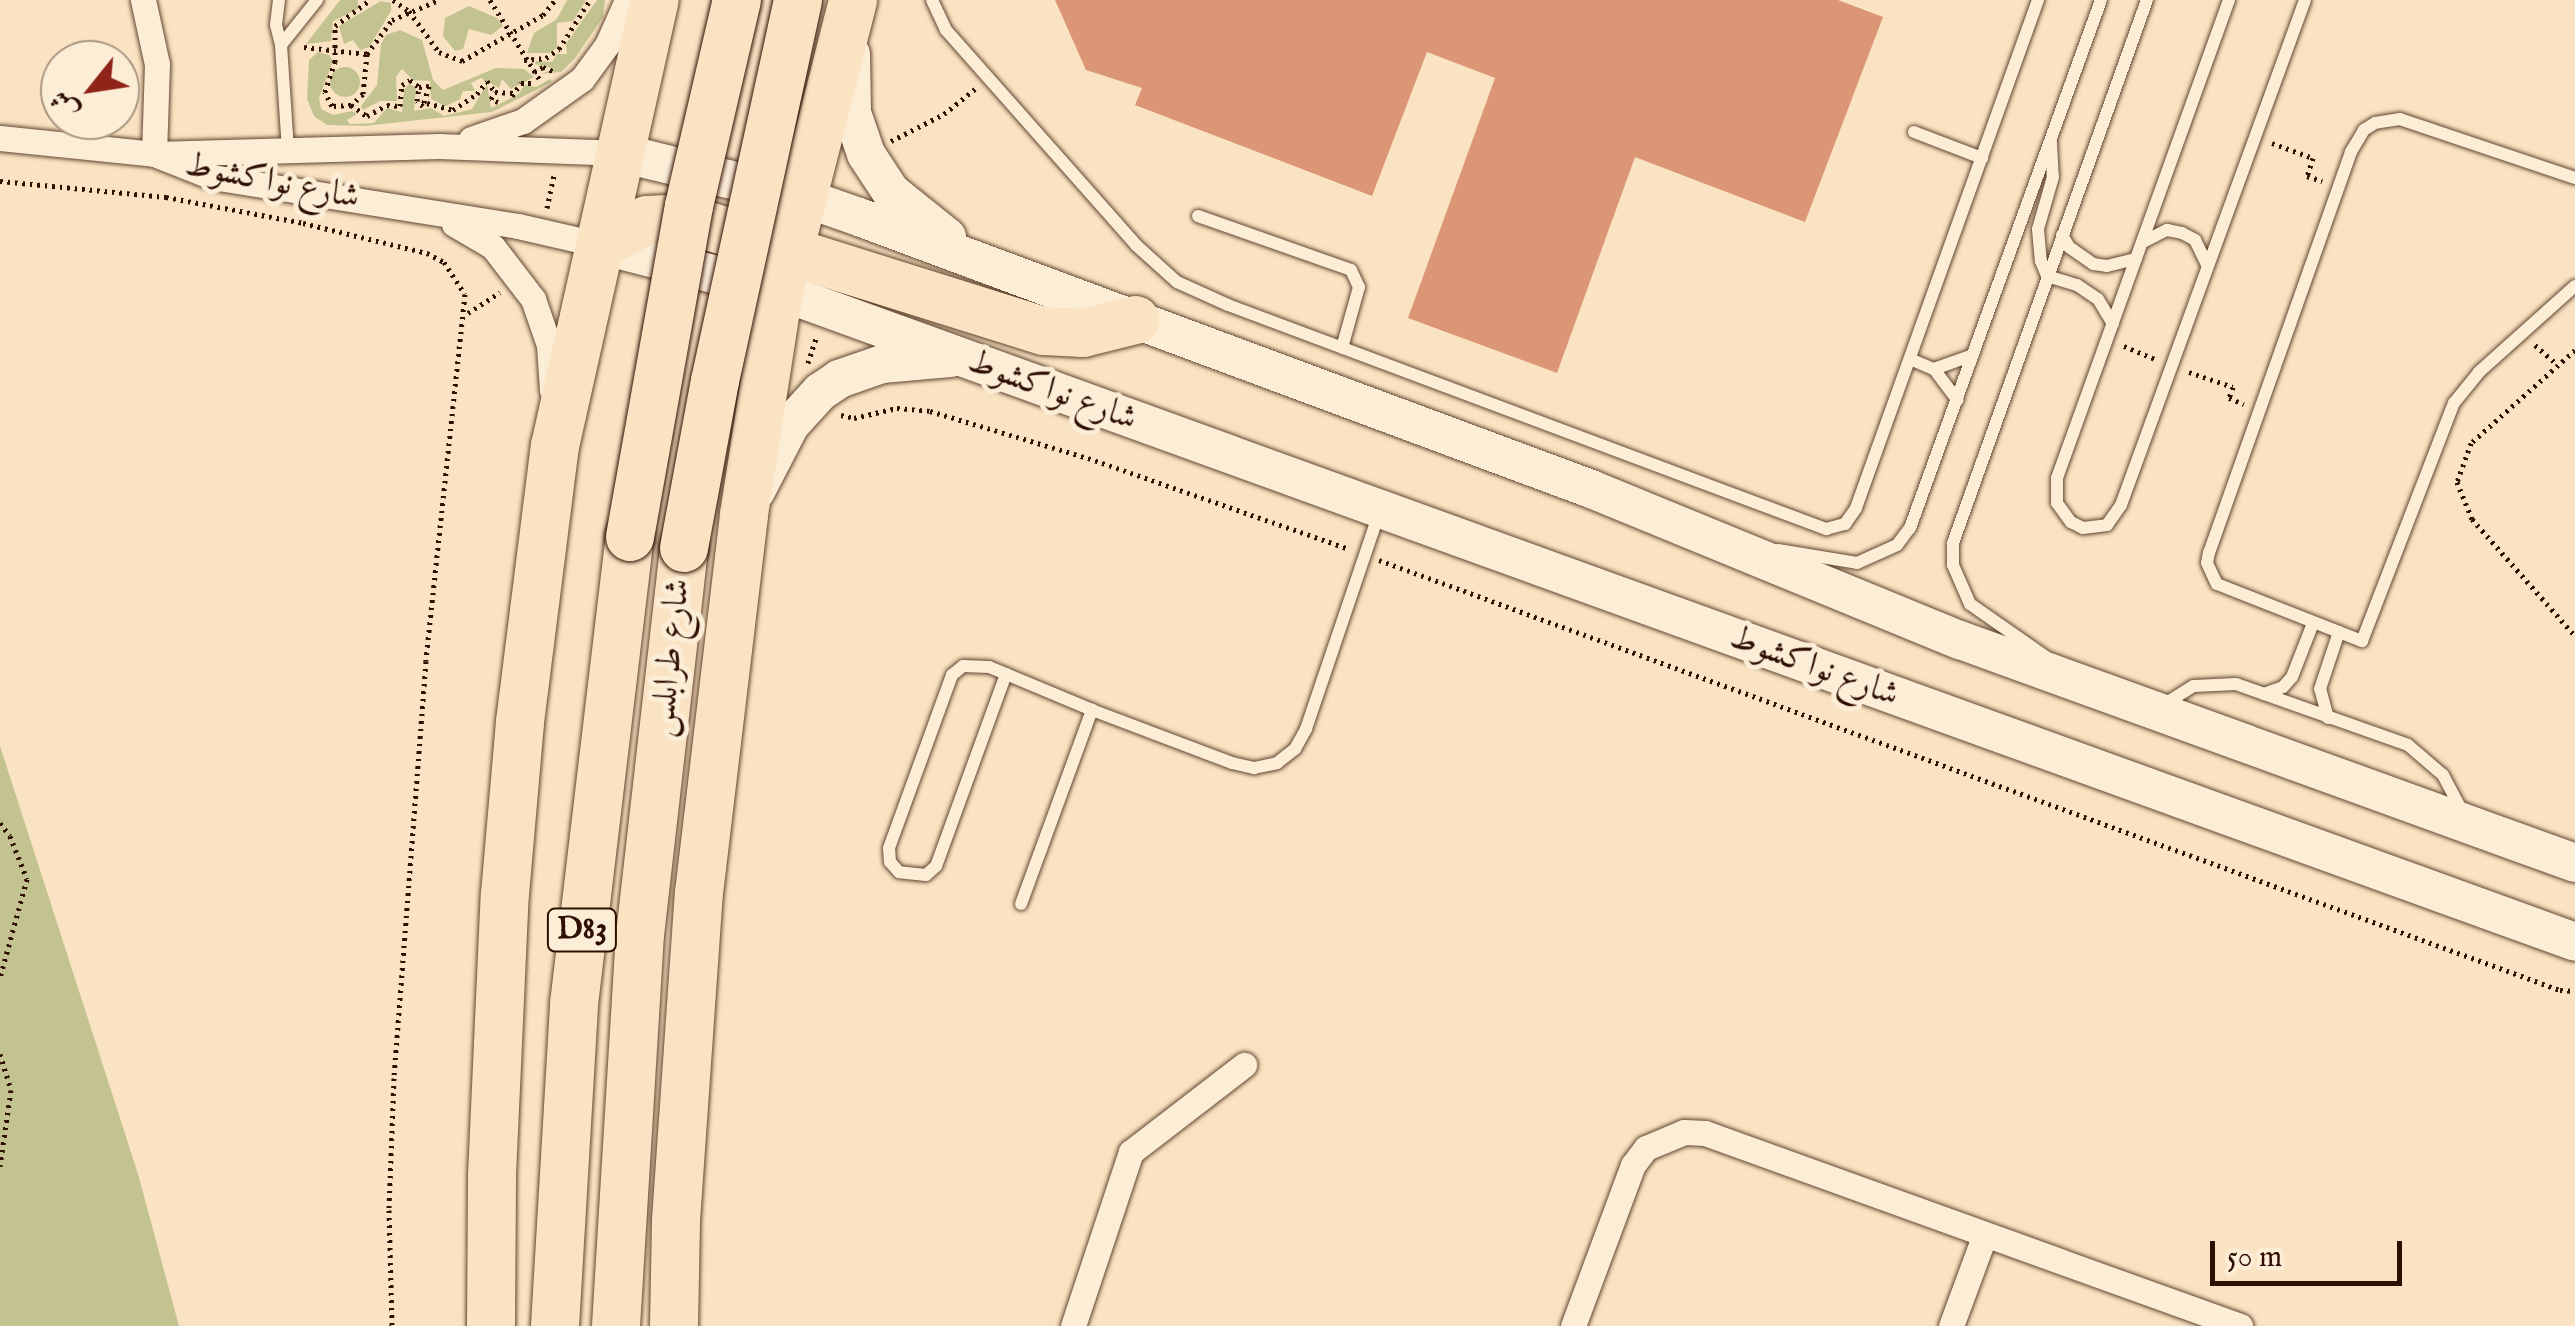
<!DOCTYPE html>
<html>
<head>
<meta charset="utf-8">
<style>
	body { margin:0 }
	#map { position:relative; width:2575px; height:1326px; overflow:hidden; background:#fae3c2; font-family:"IM FELL English",Amiri,serif }
	div>[style] { position:absolute }
	.green>* { inset:0; background:#c2c390 }
	.round { border-radius:50% }
	.building>* { inset:0; background:#db9675 }
	.path>* { height:5px; margin-top:-2.5px; transform-origin:0; background:repeating-linear-gradient(90deg,#2f1000 0 2.5px,transparent 0 7.5px) }
	.roads { filter:drop-shadow(0 0 2px #624530) drop-shadow(0 0 2px #624530) }
	.lane>* { height:12px; margin:-6px; padding:0 6px; transform-origin:6px; border-radius:6px; background:#fcedd7 }
	.street>* { height:25px; margin:-12.5px; padding:0 12.5px; transform-origin:12.5px; border-radius:12.5px; background:#fcedd7 }
	.secondary>* { height:38px; margin:-19px; padding:0 19px; transform-origin:19px; border-radius:19px; background:#fcedd7 }
	.highway>* { height:48px; margin:-24px; padding:0 24px; transform-origin:24px; border-radius:24px; background:#fae3c2 }
	.bridges { filter:drop-shadow(0 0 2px #2f1000) drop-shadow(0 0 2px #2f1000) }
	.highway-bridge>* { height:48px; margin:-24px; padding:0 24px; transform-origin:24px; border-radius:24px; background:#fae3c2 }
	span { translate:-50% -50%; white-space:nowrap; text-align:center; line-height:1.15; -webkit-text-stroke:10px #fcedd7; paint-order:stroke }
	.shield-label span { padding:2px 8px; background:#fcedd7; border:2px solid; border-radius:8px; -webkit-text-stroke-width:0 }
	.shield-label { font-size:32px; color:#2f1000; font-weight:700 }
	.street-label { font-size:35px; color:#2f1000 }
	.north { position:absolute; left:40px; top:40px; width:100px; height:100px; box-sizing:border-box; background:#fcedd7; border:2px solid #aa9581; border-radius:50%; rotate:240deg; font-size:28px; font-weight:700; line-height:40px; text-align:center; color:#2f1000 }
	.north::after { content:''; display:block; margin:auto; width:35px; height:45px; background:#8f2418; clip-path:polygon(50% 0,100% 100%,50% 72%,0 100%) }
	.scale { position:absolute; left:2210px; top:1241px; width:192px; height:45px; box-sizing:border-box; border:5px solid #2f1000; border-top:0; padding-left:12px; font-size:30px; line-height:35px; white-space:nowrap; color:#2f1000; -webkit-text-stroke:8px #fcedd7; paint-order:stroke }
</style>
</head>
<body>
<div id="map">
	<div class="green">
		<i style="clip-path:polygon(340px 0,358px 0,358px 9px,333px 21px,331px 41px,306px 44px)"></i>
		<i style="clip-path:polygon(567px 0,586px 0,573px 21px,557px 23px,557px 48px,549px 53px,527px 53px,534px 33px,557px 19px)"></i>
		<i style="clip-path:polygon(597px 0,605px 0,603px 17px,575px 58px,561px 72px,540px 74px,555px 69px,535px 64px,536px 61px,552px 62px,557px 54px,567px 54px,566px 44px)"></i>
		<i style="clip-path:polygon(381px 1px,391px 3px,391px 11px,369px 47px,360px 50px,353px 40px,344px 44px,339px 26px)"></i>
		<i style="clip-path:polygon(469px 6px,497px 18px,503px 26px,491px 35px,469px 29px,463px 49px,455px 51px,443px 36px,445px 18px)"></i>
		<i style="clip-path:polygon(400px 30px,422px 40px,433px 80px,443px 90px,496px 68px,524px 69px,534px 77px,511px 89px,502px 79px,499px 88px,481px 78px,471px 83px,475px 91px,463px 91px,460px 99px,446px 106px,431px 99px,430px 81px,413px 80px,402px 69px,396px 77px,397px 101px,380px 101px,363px 110px,361px 106px,377px 85px,381px 44px,386px 35px)"></i>
		<i style="clip-path:polygon(318px 52px,329px 55px,333px 61px,319px 98px,321px 109px,333px 115px,352px 111px,357px 114px,347px 120px,350px 124px,374px 123px,387px 108px,402px 112px,404px 90px,409px 84px,416px 87px,414px 111px,431px 108px,444px 116px,472px 109px,487px 84px,491px 108px,519px 94px,524px 85px,536px 87px,550px 79px,552px 82px,492px 112px,364px 126px,327px 125px,314px 116px,307px 99px,309px 60px)"></i>
		<i class="round" style="left:330px;top:67px;width:30px;height:30px"></i>
		<i style="clip-path:polygon(0 746px,138px 1174px,179px 1326px,0 1326px)"></i>
	</div>
	<div class="building">
		<i style="clip-path:polygon(1055px 0,1838px 0,1883px 17px,1805px 222px,1635px 157px,1557px 373px,1408px 318px,1495px 78px,1427px 52px,1372px 196px,1135px 105px,1142px 88px,1086px 70px)"></i>
	</div>
	<div class="path">
		<i style="left:393px;top:0;width:19px;rotate:35deg"></i>
		<i style="left:409px;top:11px;width:51px;rotate:53.8deg"></i>
		<i style="left:439px;top:52px;width:25px;rotate:21deg"></i>
		<i style="left:462px;top:61px;width:93px;rotate:-29.6deg"></i>
		<i style="left:543px;top:15px;width:19px;rotate:-51deg"></i>
		<i style="left:490px;top:0;width:94px;rotate:58deg"></i>
		<i style="left:304px;top:47px;width:63px;rotate:6.3deg"></i>
		<i style="left:367px;top:54px;width:42px;rotate:-53.7deg"></i>
		<i style="left:392px;top:20px;width:51px;rotate:-23.1deg"></i>
		<i style="left:367px;top:54px;width:40px;rotate:95.7deg"></i>
		<i style="left:363px;top:94px;width:16px;rotate:137deg"></i>
		<i style="left:351px;top:105px;width:19px;rotate:177deg"></i>
		<i style="left:332px;top:106px;width:16px;rotate:-117deg"></i>
		<i style="left:325px;top:92px;width:32px;rotate:-72deg"></i>
		<i style="left:335px;top:62px;width:36px;rotate:-90deg"></i>
		<i style="left:335px;top:26px;width:44px;rotate:-36.6deg"></i>
		<i style="left:524px;top:60px;width:22px;rotate:-5deg"></i>
		<i style="left:546px;top:58px;width:16px;rotate:-35deg"></i>
		<i style="left:559px;top:49px;width:58px;rotate:-57.7deg"></i>
		<i style="left:534px;top:72px;width:10px;rotate:-29deg"></i>
		<i style="left:543px;top:67px;width:11px;rotate:22deg"></i>
		<i style="left:512px;top:96px;width:16px;rotate:-55deg"></i>
		<i style="left:521px;top:83px;width:13px"></i>
		<i style="left:498px;top:102px;width:8px;rotate:-157deg"></i>
		<i style="left:491px;top:99px;width:8px;rotate:-60deg"></i>
		<i style="left:495px;top:92px;width:20px;rotate:3deg"></i>
		<i style="left:427px;top:103px;width:27px;rotate:15deg"></i>
		<i style="left:453px;top:110px;width:29px;rotate:-34deg"></i>
		<i style="left:477px;top:94px;width:16px;rotate:-52deg"></i>
		<i style="left:487px;top:81px;width:14px;rotate:54deg"></i>
		<i style="left:351px;top:105px;width:19px;rotate:35deg"></i>
		<i style="left:367px;top:116px;width:23px;rotate:-29deg"></i>
		<i style="left:387px;top:105px;width:13px;rotate:4deg"></i>
		<i style="left:400px;top:106px;width:21px;rotate:-85deg"></i>
		<i style="left:402px;top:85px;width:9px;rotate:-32deg"></i>
		<i style="left:410px;top:80px;width:11px;rotate:38deg"></i>
		<i style="left:419px;top:87px;width:10px;rotate:-6deg"></i>
		<i style="left:429px;top:86px;width:21px;rotate:107deg"></i>
		<i style="left:423px;top:106px;width:8px;rotate:-140deg"></i>
		<i style="left:417px;top:101px;width:14px;rotate:-82deg"></i>
		<i style="left:891px;top:141px;width:59px;rotate:-27deg"></i>
		<i style="left:944px;top:114px;width:40px;rotate:-39deg"></i>
		<i style="left:2272px;top:143px;width:44px;rotate:20.1deg"></i>
		<i style="left:2313px;top:158px;width:19px;rotate:108deg"></i>
		<i style="left:2307px;top:176px;width:16px;rotate:18deg"></i>
		<i style="left:0;top:181px;width:167px;rotate:5.5deg"></i>
		<i style="left:166px;top:197px;width:139px;rotate:10.7deg"></i>
		<i style="left:303px;top:223px;width:128px;rotate:13.6deg"></i>
		<i style="left:427px;top:253px;width:19px;rotate:28deg"></i>
		<i style="left:444px;top:262px;width:38px;rotate:57deg"></i>
		<i style="left:465px;top:294px;width:369px;rotate:96.1deg"></i>
		<i style="left:426px;top:661px;width:418px;rotate:94.4deg"></i>
		<i style="left:394px;top:1078px;width:132px;rotate:92.2deg"></i>
		<i style="left:389px;top:1210px;width:116px;rotate:88.5deg"></i>
		<i style="left:547px;top:208px;width:35px;rotate:-78deg"></i>
		<i style="left:468px;top:313px;width:38px;rotate:-33deg"></i>
		<i style="left:2535px;top:345px;width:29px;rotate:41deg"></i>
		<i style="left:2124px;top:346px;width:34px;rotate:23deg"></i>
		<i style="left:2575px;top:350px;width:140px;rotate:138.2deg"></i>
		<i style="left:2471px;top:443px;width:41px;rotate:109.7deg"></i>
		<i style="left:2457px;top:482px;width:40px;rotate:68deg"></i>
		<i style="left:2472px;top:519px;width:156px;rotate:48.6deg"></i>
		<i style="left:808px;top:363px;width:28px;rotate:-72deg"></i>
		<i style="left:2189px;top:372px;width:46px;rotate:18.8deg"></i>
		<i style="left:2233px;top:387px;width:12px;rotate:110deg"></i>
		<i style="left:2229px;top:398px;width:16px;rotate:22deg"></i>
		<i style="left:841px;top:415px;width:13px;rotate:13deg"></i>
		<i style="left:854px;top:418px;width:44px;rotate:-13.1deg"></i>
		<i style="left:897px;top:408px;width:33px;rotate:5deg"></i>
		<i style="left:930px;top:411px;width:165px;rotate:16.6deg"></i>
		<i style="left:1088px;top:458px;width:277px;rotate:19.2deg"></i>
		<i style="left:1379px;top:560px;width:1257px;rotate:20.01deg"></i>
		<i style="left:2560px;top:990px;width:15px;rotate:4deg"></i>
		<i style="left:0;top:823px;width:16px;rotate:52deg"></i>
		<i style="left:10px;top:836px;width:46px;rotate:68.4deg"></i>
		<i style="left:27px;top:879px;width:103px;rotate:105.3deg"></i>
		<i style="left:0;top:1054px;width:38px;rotate:73deg"></i>
		<i style="left:11px;top:1090px;width:77px;rotate:98.2deg"></i>
	</div>
	<div class="roads">
		<div class="lane">
			<i style="left:279px;top:0;width:25px;rotate:97deg"></i>
			<i style="left:276px;top:25px;width:21px;rotate:76deg"></i>
			<i style="left:281px;top:45px;width:105px;rotate:86.2deg"></i>
			<i style="left:932px;top:0;width:33px;rotate:65deg"></i>
			<i style="left:946px;top:30px;width:287px;rotate:48.5deg"></i>
			<i style="left:1136px;top:245px;width:55px;rotate:42.1deg"></i>
			<i style="left:1177px;top:282px;width:56px;rotate:24.3deg"></i>
			<i style="left:1228px;top:305px;width:639px;rotate:20.54deg"></i>
			<i style="left:1826px;top:529px;width:20px;rotate:-15deg"></i>
			<i style="left:1845px;top:524px;width:19px;rotate:-55deg"></i>
			<i style="left:1856px;top:508px;width:540px;rotate:-70.29deg"></i>
			<i style="left:2229px;top:0;width:508px;rotate:109.79deg"></i>
			<i style="left:2057px;top:478px;width:25px;rotate:90deg"></i>
			<i style="left:2057px;top:503px;width:24px;rotate:54deg"></i>
			<i style="left:2071px;top:522px;width:13px;rotate:27deg"></i>
			<i style="left:2083px;top:528px;width:24px;rotate:-7deg"></i>
			<i style="left:2107px;top:525px;width:24px;rotate:-55deg"></i>
			<i style="left:2121px;top:505px;width:537px;rotate:-69.98deg"></i>
			<i style="left:281px;top:45px;width:58px;rotate:-51.3deg"></i>
			<i style="left:1914px;top:132px;width:73px;rotate:20.9deg"></i>
			<i style="left:2051px;top:143px;width:34px;rotate:87deg"></i>
			<i style="left:2053px;top:177px;width:54px;rotate:106.1deg"></i>
			<i style="left:2038px;top:229px;width:32px;rotate:85deg"></i>
			<i style="left:2041px;top:261px;width:16px;rotate:68deg"></i>
			<i style="left:2047px;top:276px;width:31px;rotate:17deg"></i>
			<i style="left:2077px;top:285px;width:25px;rotate:34deg"></i>
			<i style="left:2098px;top:299px;width:29px;rotate:59deg"></i>
			<i style="left:2575px;top:178px;width:185px;rotate:-161.4deg"></i>
			<i style="left:2400px;top:119px;width:25px;rotate:171deg"></i>
			<i style="left:2375px;top:123px;width:13px;rotate:148deg"></i>
			<i style="left:2364px;top:130px;width:26px;rotate:121deg"></i>
			<i style="left:2351px;top:152px;width:424px;rotate:109.5deg"></i>
			<i style="left:2209px;top:552px;width:11px;rotate:100deg"></i>
			<i style="left:2207px;top:563px;width:23px;rotate:65deg"></i>
			<i style="left:2217px;top:584px;width:156px;rotate:21.5deg"></i>
			<i style="left:2362px;top:641px;width:255px;rotate:-68.9deg"></i>
			<i style="left:2454px;top:403px;width:40px;rotate:-51deg"></i>
			<i style="left:2479px;top:372px;width:129px;rotate:-41.9deg"></i>
			<i style="left:1198px;top:216px;width:162px;rotate:19.4deg"></i>
			<i style="left:1351px;top:270px;width:19px;rotate:65deg"></i>
			<i style="left:1359px;top:287px;width:63px;rotate:105.6deg"></i>
			<i style="left:2062px;top:235px;width:14px;rotate:60deg"></i>
			<i style="left:2069px;top:247px;width:29px;rotate:35deg"></i>
			<i style="left:2093px;top:264px;width:14px;rotate:8deg"></i>
			<i style="left:2107px;top:266px;width:30px;rotate:-14deg"></i>
			<i style="left:2143px;top:242px;width:27px;rotate:-27deg"></i>
			<i style="left:2167px;top:230px;width:15px;rotate:11deg"></i>
			<i style="left:2182px;top:233px;width:15px;rotate:28deg"></i>
			<i style="left:2195px;top:240px;width:28px;rotate:64deg"></i>
			<i style="left:1910px;top:359px;width:26px;rotate:23deg"></i>
			<i style="left:1934px;top:369px;width:39px;rotate:53deg"></i>
			<i style="left:1934px;top:369px;width:41px;rotate:-19.7deg"></i>
			<i style="left:1778px;top:550px;width:80px;rotate:9.3deg"></i>
			<i style="left:1857px;top:563px;width:44px;rotate:-24.2deg"></i>
			<i style="left:1897px;top:545px;width:21px;rotate:-53deg"></i>
			<i style="left:1910px;top:528px;width:561px;rotate:-70.11deg"></i>
			<i style="left:2046px;top:657px;width:93px;rotate:-145.1deg"></i>
			<i style="left:1970px;top:604px;width:43px;rotate:-113.6deg"></i>
			<i style="left:1953px;top:565px;width:22px;rotate:-90deg"></i>
			<i style="left:1953px;top:543px;width:577px;rotate:-70.34deg"></i>
			<i style="left:1006px;top:674px;width:204px;rotate:110deg"></i>
			<i style="left:936px;top:866px;width:13px;rotate:138deg"></i>
			<i style="left:926px;top:875px;width:27px;rotate:-174deg"></i>
			<i style="left:899px;top:872px;width:13px;rotate:-132deg"></i>
			<i style="left:890px;top:862px;width:14px;rotate:-94deg"></i>
			<i style="left:889px;top:848px;width:184px;rotate:-70deg"></i>
			<i style="left:952px;top:675px;width:14px;rotate:-39deg"></i>
			<i style="left:963px;top:666px;width:26px;rotate:2deg"></i>
			<i style="left:989px;top:667px;width:18px;rotate:22deg"></i>
			<i style="left:1006px;top:674px;width:93px;rotate:22.7deg"></i>
			<i style="left:1092px;top:710px;width:150px;rotate:20.7deg"></i>
			<i style="left:1232px;top:763px;width:23px;rotate:13deg"></i>
			<i style="left:1254px;top:768px;width:24px;rotate:-12deg"></i>
			<i style="left:1277px;top:763px;width:23px;rotate:-38deg"></i>
			<i style="left:1295px;top:749px;width:23px;rotate:-61deg"></i>
			<i style="left:1306px;top:729px;width:228px;rotate:-71.3deg"></i>
			<i style="left:2264px;top:694px;width:20px;rotate:-20deg"></i>
			<i style="left:2283px;top:687px;width:13px;rotate:-48deg"></i>
			<i style="left:2292px;top:677px;width:58px;rotate:-68.7deg"></i>
			<i style="left:2163px;top:705px;width:36px;rotate:-32deg"></i>
			<i style="left:2194px;top:686px;width:42px;rotate:-2.7deg"></i>
			<i style="left:2236px;top:684px;width:182px;rotate:19.5deg"></i>
			<i style="left:2408px;top:745px;width:46px;rotate:40.6deg"></i>
			<i style="left:2443px;top:775px;width:43px;rotate:62.2deg"></i>
			<i style="left:2328px;top:718px;width:30px;rotate:-105deg"></i>
			<i style="left:2320px;top:689px;width:60px;rotate:-71.6deg"></i>
			<i style="left:1021px;top:904px;width:207px;rotate:-69.9deg"></i>
		</div>
		<div class="street">
			<i style="left:143px;top:0;width:66px;rotate:77.7deg"></i>
			<i style="left:157px;top:64px;width:90px;rotate:91.9deg"></i>
			<i style="left:0;top:138px;width:155px;rotate:5.9deg"></i>
			<i style="left:154px;top:154px;width:285px;rotate:-1.6deg"></i>
			<i style="left:439px;top:146px;width:182px;rotate:2.2deg"></i>
			<i style="left:471px;top:139px;width:55px;rotate:-19.1deg"></i>
			<i style="left:523px;top:121px;width:72px;rotate:-35.4deg"></i>
			<i style="left:582px;top:79px;width:42px;rotate:-53.7deg"></i>
			<i style="left:607px;top:45px;width:49px;rotate:-66deg"></i>
			<i style="left:159px;top:156px;width:57px;rotate:21.6deg"></i>
			<i style="left:212px;top:177px;width:310px;rotate:9.1deg"></i>
			<i style="left:518px;top:226px;width:85px;rotate:12.9deg"></i>
			<i style="left:454px;top:224px;width:45px;rotate:30.5deg"></i>
			<i style="left:493px;top:247px;width:66px;rotate:52.4deg"></i>
			<i style="left:533px;top:299px;width:49px;rotate:70.8deg"></i>
			<i style="left:549px;top:345px;width:45px;rotate:86.2deg"></i>
			<i style="left:1073px;top:1326px;width:183px;rotate:-71.6deg"></i>
			<i style="left:1131px;top:1152px;width:143px;rotate:-37.6deg"></i>
			<i style="left:1573px;top:1326px;width:172px;rotate:-69.6deg"></i>
			<i style="left:1633px;top:1165px;width:21px;rotate:-53deg"></i>
			<i style="left:1646px;top:1148px;width:41px;rotate:-22.8deg"></i>
			<i style="left:1684px;top:1132px;width:21px;rotate:3deg"></i>
			<i style="left:1705px;top:1133px;width:569px;rotate:19.84deg"></i>
			<i style="left:1951px;top:1326px;width:95px;rotate:-69.7deg"></i>
		</div>
		<div class="secondary">
			<i style="left:851px;top:54px;width:59px;rotate:89deg"></i>
			<i style="left:852px;top:113px;width:43px;rotate:71.1deg"></i>
			<i style="left:866px;top:154px;width:45px;rotate:56.7deg"></i>
			<i style="left:891px;top:192px;width:72px;rotate:38.8deg"></i>
			<i style="left:621px;top:153px;width:186px;rotate:13.7deg"></i>
			<i style="left:802px;top:197px;width:60px;rotate:19.3deg"></i>
			<i style="left:859px;top:217px;width:781px;rotate:20.38deg"></i>
			<i style="left:1591px;top:489px;width:399px;rotate:22.3deg"></i>
			<i style="left:1960px;top:640px;width:654px;rotate:19.93deg"></i>
			<i style="left:601px;top:245px;width:184px;rotate:14.5deg"></i>
			<i style="left:779px;top:291px;width:1910px;rotate:19.92deg"></i>
			<i style="left:756px;top:491px;width:74px;rotate:-62.7deg"></i>
			<i style="left:790px;top:425px;width:45px;rotate:-47.7deg"></i>
			<i style="left:820px;top:392px;width:23px;rotate:-34deg"></i>
			<i style="left:839px;top:379px;width:46px;rotate:-19.2deg"></i>
			<i style="left:882px;top:364px;width:68px;rotate:-5deg"></i>
		</div>
		<div class="highway">
			<i style="left:601px;top:245px;width:52px;rotate:-28.5deg"></i>
			<i style="left:647px;top:220px;width:36px;rotate:-3deg"></i>
			<i style="left:683px;top:218px;width:378px;rotate:17.4deg"></i>
			<i style="left:1044px;top:331px;width:39px;rotate:3deg"></i>
			<i style="left:1083px;top:333px;width:54px;rotate:-14deg"></i>
			<i style="left:491px;top:1326px;width:151px;rotate:-89.6deg"></i>
			<i style="left:492px;top:1175px;width:281px;rotate:-87.4deg"></i>
			<i style="left:505px;top:894px;width:173px;rotate:-85deg"></i>
			<i style="left:520px;top:722px;width:278px;rotate:-82.8deg"></i>
			<i style="left:555px;top:446px;width:457px;rotate:-77.4deg"></i>
			<i style="left:555px;top:1326px;width:323px;rotate:-86.6deg"></i>
			<i style="left:574px;top:1004px;width:470px;rotate:-83.2deg"></i>
			<i style="left:616px;top:1326px;width:392px;rotate:-86.5deg"></i>
			<i style="left:640px;top:935px;width:389px;rotate:-83.5deg"></i>
			<i style="left:674px;top:1326px;width:106px;rotate:-88.9deg"></i>
			<i style="left:676px;top:1220px;width:328px;rotate:-86deg"></i>
			<i style="left:699px;top:893px;width:382px;rotate:-83.2deg"></i>
			<i style="left:744px;top:514px;width:226px;rotate:-81.1deg"></i>
			<i style="left:779px;top:291px;width:300px;rotate:-75.7deg"></i>
		</div>
	</div>
	<div class="bridges">
		<div class="highway-bridge">
			<i style="left:630px;top:537px;width:336px;rotate:-79.9deg"></i>
			<i style="left:689px;top:206px;width:212px;rotate:-76.9deg"></i>
			<i style="left:684px;top:548px;width:170px;rotate:-79.5deg"></i>
			<i style="left:715px;top:381px;width:390px;rotate:-77.7deg"></i>
		</div>
	</div>
	<div class="shield-label">
		<span style="left:582px;top:930px">D83</span>
	</div>
	<div class="street-label">
		<span style="left:272px;top:182px;rotate:11deg">شارع نواكشوط</span>
		<span style="left:1052px;top:391px;rotate:20deg">شارع نواكشوط</span>
		<span style="left:671px;top:658px;rotate:-84deg">شارع طرابلس</span>
		<span style="left:1814px;top:667px;rotate:20deg">شارع نواكشوط</span>
	</div>
	<div class="north">ش</div>
	<div class="scale">50 m</div>
</div>
</body>
</html>
